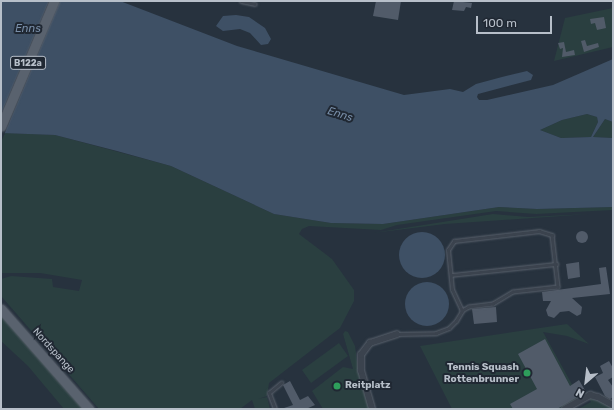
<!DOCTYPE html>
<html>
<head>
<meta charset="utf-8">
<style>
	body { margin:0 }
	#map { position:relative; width:614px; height:410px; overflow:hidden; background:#27323e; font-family:Rubik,sans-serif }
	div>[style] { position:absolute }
	.green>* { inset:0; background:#2a3f40 }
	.water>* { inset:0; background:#3e5065 }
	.round { border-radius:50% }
	.pier>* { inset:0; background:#27323e }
	.building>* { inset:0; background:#515b69 }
	.roads { filter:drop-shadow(0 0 1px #59616c) drop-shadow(0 0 1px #59616c) }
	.service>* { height:2.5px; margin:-1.25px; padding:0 1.25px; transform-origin:1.25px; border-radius:1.25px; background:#3b434e }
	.minor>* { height:5.5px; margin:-2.75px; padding:0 2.75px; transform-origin:2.75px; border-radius:2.75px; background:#3b434e }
	.primary>* { height:9px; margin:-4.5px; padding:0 4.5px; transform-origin:4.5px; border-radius:4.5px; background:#59626e }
	.dots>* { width:11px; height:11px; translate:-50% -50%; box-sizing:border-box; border:2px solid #202833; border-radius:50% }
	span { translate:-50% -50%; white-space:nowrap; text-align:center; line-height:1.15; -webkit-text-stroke:4px #202833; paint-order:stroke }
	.shield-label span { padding:1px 3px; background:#202833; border:1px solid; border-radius:3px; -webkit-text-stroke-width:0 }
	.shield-label { font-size:9px; color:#b7bfc9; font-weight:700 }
	.street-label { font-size:10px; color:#b7bfc9 }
	.poi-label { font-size:10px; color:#b7bfc9; font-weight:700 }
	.right { translate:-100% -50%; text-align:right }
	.left { translate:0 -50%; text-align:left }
	.water-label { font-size:11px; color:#7a90aa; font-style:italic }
	.frame { position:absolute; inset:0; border:2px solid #b7bfc9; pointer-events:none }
	.north { position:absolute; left:566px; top:362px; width:40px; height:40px; -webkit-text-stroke:3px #202833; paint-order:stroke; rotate:208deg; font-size:11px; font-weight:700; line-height:16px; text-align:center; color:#b7bfc9 }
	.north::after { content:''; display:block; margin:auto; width:14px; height:18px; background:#b7bfc9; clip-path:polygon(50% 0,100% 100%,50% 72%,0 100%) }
	.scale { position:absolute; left:476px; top:16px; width:76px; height:18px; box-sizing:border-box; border:2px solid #b7bfc9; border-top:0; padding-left:5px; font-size:12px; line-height:14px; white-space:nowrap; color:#b7bfc9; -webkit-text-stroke:3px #202833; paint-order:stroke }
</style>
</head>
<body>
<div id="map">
	<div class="green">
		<i style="clip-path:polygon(613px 8px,613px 47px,554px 61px,565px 18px)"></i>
		<i style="clip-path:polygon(587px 114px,597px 117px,598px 122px,591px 137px,561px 138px,540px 130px,562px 120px)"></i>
		<i style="clip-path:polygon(605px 119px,613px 122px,613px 138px,593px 137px)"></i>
		<i style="clip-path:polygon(5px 133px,55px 135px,171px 166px,274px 214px,331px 223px,383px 224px,499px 207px,537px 209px,613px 207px,613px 210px,536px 214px,496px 211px,397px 225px,381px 230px,309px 226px,302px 229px,299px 234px,332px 259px,354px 290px,354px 301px,340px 328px,269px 383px,267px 396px,258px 399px,267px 397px,270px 409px,255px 409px,252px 400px,240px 409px,99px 409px,1px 296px,1px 279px,11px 276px,52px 279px,53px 287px,79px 291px,82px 280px,40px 273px,1px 273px,1px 142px)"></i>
		<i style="clip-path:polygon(493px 214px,528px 217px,590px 214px,445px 224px,373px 233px)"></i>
		<i style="clip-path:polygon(1px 315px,84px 409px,64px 409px,28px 366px,1px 341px)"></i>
		<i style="clip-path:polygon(567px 324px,589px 344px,567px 336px,543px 332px,579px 397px,559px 409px,452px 409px,420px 346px)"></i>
		<i style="clip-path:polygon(345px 331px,348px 332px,355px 346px,359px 376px,370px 409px,323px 409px,312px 391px,343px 367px,353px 369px,343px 334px)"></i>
		<i style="clip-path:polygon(339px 343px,348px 356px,311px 383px,302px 370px)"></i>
		<i style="clip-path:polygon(595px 397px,613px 408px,613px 409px,578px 409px,591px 402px,589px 398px)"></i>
	</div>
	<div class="water">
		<i style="clip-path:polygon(evenodd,1px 1px,120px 1px,237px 46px,404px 95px,450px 89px,463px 92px,476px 84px,502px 77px,527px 71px,533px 75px,531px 80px,478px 94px,477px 97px,479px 100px,487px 100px,553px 85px,613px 59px,613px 122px,605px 119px,593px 137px,613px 138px,613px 207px,537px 209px,499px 207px,383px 224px,331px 223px,274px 214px,171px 166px,117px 151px,55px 135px,1px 133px,1px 1px,587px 114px,597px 117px,598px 122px,591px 137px,561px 138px,540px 130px,562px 120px,587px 114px)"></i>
		<i style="clip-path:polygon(236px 15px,249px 17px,265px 28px,271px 39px,268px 44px,261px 45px,250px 33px,240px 29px,223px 31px,216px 26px,223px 16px)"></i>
		<i class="round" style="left:399px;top:232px;width:46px;height:46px"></i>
		<i class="round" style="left:405px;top:282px;width:44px;height:44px"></i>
	</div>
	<div class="pier">
		<i style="clip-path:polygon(49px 1px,60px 1px,4px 135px,1px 135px,1px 114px)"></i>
	</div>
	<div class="building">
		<i style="clip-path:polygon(376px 1px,401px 1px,398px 20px,373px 16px)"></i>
		<i style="clip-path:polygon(454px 1px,472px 3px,471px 8px,466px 7px,464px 11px,452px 10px)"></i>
		<i style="clip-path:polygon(604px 17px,606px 28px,597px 30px,595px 23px,591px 24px,590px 19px)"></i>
		<i style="clip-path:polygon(585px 40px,587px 46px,598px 43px,599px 47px,584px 52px,581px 41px)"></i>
		<i style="clip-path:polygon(564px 42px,566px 52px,574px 50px,575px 55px,562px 57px,563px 48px,560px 49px,558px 43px)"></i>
		<i class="round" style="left:576px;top:231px;width:12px;height:12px"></i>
		<i style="clip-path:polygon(579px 262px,580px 277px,568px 279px,566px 264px)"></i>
		<i style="clip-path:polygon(606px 267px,610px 294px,572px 298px,582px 307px,581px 314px,577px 316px,569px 311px,560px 312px,554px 318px,548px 316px,546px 310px,551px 301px,543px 301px,542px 292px,601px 284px,599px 268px)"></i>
		<i style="clip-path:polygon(496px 307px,497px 322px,474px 324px,472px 309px)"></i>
		<i style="clip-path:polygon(545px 339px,570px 386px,579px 380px,586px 392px,557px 409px,513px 409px,510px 404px,537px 389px,518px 354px)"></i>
		<i style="clip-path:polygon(609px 361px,613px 368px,613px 377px,608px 380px,613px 387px,613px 397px,610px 399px,605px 396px,595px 377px,603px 373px,600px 366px)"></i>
		<i style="clip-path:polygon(290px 381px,300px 400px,308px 396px,315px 405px,306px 409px,281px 409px,293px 405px,283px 385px)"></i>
	</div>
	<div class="roads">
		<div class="service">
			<i style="left:241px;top:1px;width:14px;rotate:12deg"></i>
			<i style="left:451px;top:275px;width:106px;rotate:-6deg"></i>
			<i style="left:397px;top:334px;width:39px;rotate:-1deg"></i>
			<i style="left:436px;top:333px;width:14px;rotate:-21deg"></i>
			<i style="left:449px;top:328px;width:10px;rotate:-45deg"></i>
			<i style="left:456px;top:321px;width:12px;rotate:-59deg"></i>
			<i style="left:462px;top:311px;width:23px;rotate:-115deg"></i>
			<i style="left:452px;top:290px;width:40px;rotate:-95.7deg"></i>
			<i style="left:448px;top:250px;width:11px;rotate:-56deg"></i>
			<i style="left:454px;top:241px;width:86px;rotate:-6.7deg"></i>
			<i style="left:539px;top:231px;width:14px;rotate:17deg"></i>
			<i style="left:552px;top:235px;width:52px;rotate:83.4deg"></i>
			<i style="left:558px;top:287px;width:45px;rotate:173.7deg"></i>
			<i style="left:513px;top:292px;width:23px;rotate:149deg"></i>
			<i style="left:493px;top:304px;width:24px;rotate:173deg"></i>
			<i style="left:469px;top:307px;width:8px;rotate:150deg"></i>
			<i style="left:275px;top:409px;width:17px;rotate:-111deg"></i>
			<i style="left:269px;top:393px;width:16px;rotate:-40deg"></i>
		</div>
		<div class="minor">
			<i style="left:372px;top:409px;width:40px;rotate:-106deg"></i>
			<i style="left:361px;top:371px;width:16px;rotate:-90deg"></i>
			<i style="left:361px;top:355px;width:15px;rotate:-53deg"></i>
			<i style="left:370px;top:343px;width:28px;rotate:-18deg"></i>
			<i style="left:565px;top:409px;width:29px;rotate:-29deg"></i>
			<i style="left:590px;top:395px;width:8px;rotate:14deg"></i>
			<i style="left:598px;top:397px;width:17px;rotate:28deg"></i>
		</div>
		<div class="primary">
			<i style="left:1px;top:126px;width:136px;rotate:-67deg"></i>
			<i style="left:1px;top:309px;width:133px;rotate:48.7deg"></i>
		</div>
	</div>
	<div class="dots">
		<i style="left:527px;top:373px;background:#2e9e5b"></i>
		<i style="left:337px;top:386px;background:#2e9e5b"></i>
	</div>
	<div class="shield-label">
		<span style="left:28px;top:63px">B122a</span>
	</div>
	<div class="street-label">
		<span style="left:53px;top:351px;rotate:48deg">Nordspange</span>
	</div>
	<div class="poi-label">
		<span class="right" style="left:519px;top:373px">Tennis Squash<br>Rottenbrunner</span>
		<span class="left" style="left:345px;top:386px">Reitplatz</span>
	</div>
	<div class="water-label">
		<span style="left:28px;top:29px">Enns</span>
		<span style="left:340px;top:115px;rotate:17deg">Enns</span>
	</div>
	<div class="frame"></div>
	<div class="north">N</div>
	<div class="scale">100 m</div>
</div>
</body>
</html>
